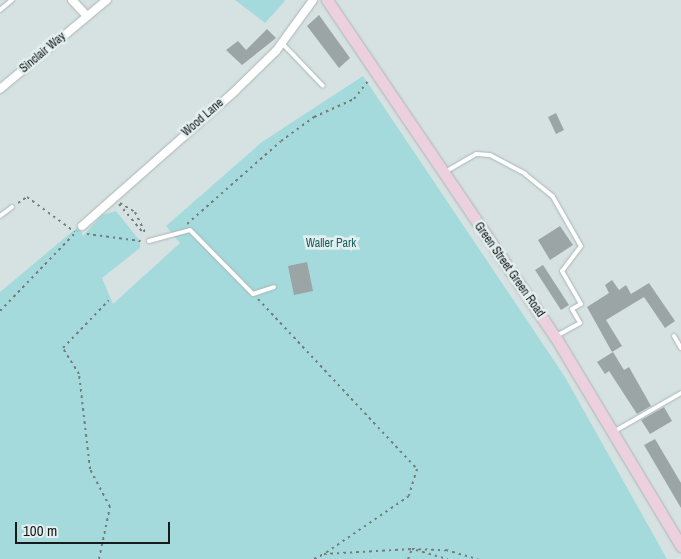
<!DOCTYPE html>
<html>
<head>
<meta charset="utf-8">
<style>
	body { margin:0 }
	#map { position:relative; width:681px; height:559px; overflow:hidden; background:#d6e2e1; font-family:"Archivo Narrow",sans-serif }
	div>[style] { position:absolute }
	.green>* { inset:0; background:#a4dadb }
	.building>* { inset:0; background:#9ba5a5 }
	.path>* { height:2px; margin-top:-1px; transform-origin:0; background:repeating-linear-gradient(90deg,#757d7c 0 2.5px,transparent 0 6.5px) }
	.roads { filter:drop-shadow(0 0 1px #aab5b5) drop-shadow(0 0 1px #aab5b5) }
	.lane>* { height:4px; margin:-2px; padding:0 2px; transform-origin:2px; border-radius:2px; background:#fff }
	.street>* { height:8px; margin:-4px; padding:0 4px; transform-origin:4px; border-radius:4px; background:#fff }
	.secondary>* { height:11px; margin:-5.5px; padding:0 5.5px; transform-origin:5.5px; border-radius:5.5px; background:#ecd0de }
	span { translate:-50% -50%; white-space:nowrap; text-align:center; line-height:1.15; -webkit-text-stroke:5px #e3efef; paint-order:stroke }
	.street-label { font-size:12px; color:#161a1a }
	.park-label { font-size:12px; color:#1a6061 }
	.scale { position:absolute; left:15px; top:522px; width:155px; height:22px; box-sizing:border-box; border:2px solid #161a1a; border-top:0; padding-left:6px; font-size:15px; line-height:18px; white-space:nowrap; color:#161a1a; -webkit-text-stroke:4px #e3efef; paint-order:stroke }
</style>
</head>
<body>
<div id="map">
	<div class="green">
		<i style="clip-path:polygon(235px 0,284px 0,285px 1px,265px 23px)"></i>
		<i style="clip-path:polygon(363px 76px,565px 377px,667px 559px,0 559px,0 292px,79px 226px,83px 236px,102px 215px,116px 211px,140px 241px,140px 248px,102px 278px,113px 304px,180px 243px,166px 226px,262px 142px)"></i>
	</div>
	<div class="building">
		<i style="clip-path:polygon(319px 15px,350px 58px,339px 68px,307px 26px)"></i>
		<i style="clip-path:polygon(267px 29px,276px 38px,242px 65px,226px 50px,238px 41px,246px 50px)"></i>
		<i style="clip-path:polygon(556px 113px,564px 130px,556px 134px,548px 117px)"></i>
		<i style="clip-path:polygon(560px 226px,573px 245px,550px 260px,538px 240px)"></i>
		<i style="clip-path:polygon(307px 262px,313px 291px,294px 295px,288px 266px)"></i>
		<i style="clip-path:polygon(543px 265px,569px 305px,561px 310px,535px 270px)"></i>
		<i style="clip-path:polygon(612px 280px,619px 290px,626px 285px,631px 294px,649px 283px,675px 321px,665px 328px,644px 297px,606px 320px,622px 346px,612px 352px,587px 307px,609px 293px,605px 285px)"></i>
		<i style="clip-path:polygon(613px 352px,624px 370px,629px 367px,651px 406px,637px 414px,609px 371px,605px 374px,597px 362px)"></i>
		<i style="clip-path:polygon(664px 407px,672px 421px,650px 434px,641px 420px)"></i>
		<i style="clip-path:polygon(655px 439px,681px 483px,681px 508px,644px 445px)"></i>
	</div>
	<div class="path">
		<i style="left:18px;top:203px;width:11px;rotate:-34deg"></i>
		<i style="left:27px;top:197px;width:59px;rotate:36.1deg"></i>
		<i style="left:120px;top:203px;width:17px;rotate:31deg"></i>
		<i style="left:135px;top:212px;width:25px;rotate:64deg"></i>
		<i style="left:119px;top:204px;width:38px;rotate:50deg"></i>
		<i style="left:187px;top:224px;width:125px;rotate:-41.4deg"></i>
		<i style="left:281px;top:141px;width:41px;rotate:-36deg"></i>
		<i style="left:314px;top:117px;width:44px;rotate:-24.2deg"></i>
		<i style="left:354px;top:99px;width:24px;rotate:-52deg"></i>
		<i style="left:87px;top:234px;width:54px;rotate:7.4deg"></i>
		<i style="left:258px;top:299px;width:233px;rotate:46.9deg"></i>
		<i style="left:417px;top:469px;width:28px;rotate:107deg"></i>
		<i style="left:409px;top:496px;width:103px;rotate:145.7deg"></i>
		<i style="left:0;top:311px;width:111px;rotate:-46.1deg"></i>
		<i style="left:416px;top:550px;width:33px;rotate:16deg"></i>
		<i style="left:99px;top:559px;width:53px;rotate:-78.1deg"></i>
		<i style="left:110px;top:507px;width:43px;rotate:-117.8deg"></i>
		<i style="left:90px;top:469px;width:96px;rotate:-96.6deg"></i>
		<i style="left:79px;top:374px;width:31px;rotate:-122deg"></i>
		<i style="left:63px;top:348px;width:66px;rotate:-46.2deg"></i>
		<i style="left:314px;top:559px;width:11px;rotate:-27deg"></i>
		<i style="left:324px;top:554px;width:88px;rotate:-3.3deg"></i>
		<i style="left:412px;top:549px;width:34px;rotate:2deg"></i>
		<i style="left:446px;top:550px;width:33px;rotate:16deg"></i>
		<i style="left:408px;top:559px;width:11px;rotate:-68deg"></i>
	</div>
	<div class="roads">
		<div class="lane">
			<i style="left:0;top:10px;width:16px;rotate:-40deg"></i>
			<i style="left:282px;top:43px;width:59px;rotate:46.4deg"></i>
			<i style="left:445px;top:172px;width:36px;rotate:-30deg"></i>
			<i style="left:476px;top:154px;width:14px;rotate:4deg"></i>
			<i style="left:490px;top:155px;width:40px;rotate:28deg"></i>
			<i style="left:525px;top:174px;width:36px;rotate:39deg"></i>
			<i style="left:553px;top:197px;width:56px;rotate:60.3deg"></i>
			<i style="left:581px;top:246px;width:31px;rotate:127deg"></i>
			<i style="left:562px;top:271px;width:38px;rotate:60deg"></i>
			<i style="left:581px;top:304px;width:10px;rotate:151deg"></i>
			<i style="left:572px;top:309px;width:16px;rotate:60deg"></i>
			<i style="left:580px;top:323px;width:26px;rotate:151deg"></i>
			<i style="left:0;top:216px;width:15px;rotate:-37deg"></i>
			<i style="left:149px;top:241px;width:42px;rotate:-15deg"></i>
			<i style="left:190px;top:230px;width:90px;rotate:45.5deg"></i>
			<i style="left:253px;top:294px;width:22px;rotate:-18deg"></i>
			<i style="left:674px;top:336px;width:14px;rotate:60deg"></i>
			<i style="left:615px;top:431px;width:76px;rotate:-29.9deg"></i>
		</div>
		<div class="street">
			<i style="left:72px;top:0;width:22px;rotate:47deg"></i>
			<i style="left:0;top:89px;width:139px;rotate:-39.8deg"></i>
			<i style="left:82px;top:226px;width:204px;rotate:-41.4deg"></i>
			<i style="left:235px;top:91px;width:57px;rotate:-44.3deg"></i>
			<i style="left:276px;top:51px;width:63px;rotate:-54deg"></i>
		</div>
		<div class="secondary">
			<i style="left:327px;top:0;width:408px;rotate:55.9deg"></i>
			<i style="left:556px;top:338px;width:243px;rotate:59deg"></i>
		</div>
	</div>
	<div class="street-label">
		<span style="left:43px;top:53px;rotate:-40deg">Sinclair Way</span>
		<span style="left:203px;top:118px;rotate:-41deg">Wood Lane</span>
		<span style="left:509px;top:270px;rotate:55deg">Green Street Green Road</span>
	</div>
	<div class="park-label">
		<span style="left:331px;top:244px">Waller Park</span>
	</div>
	<div class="scale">100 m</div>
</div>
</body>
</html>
